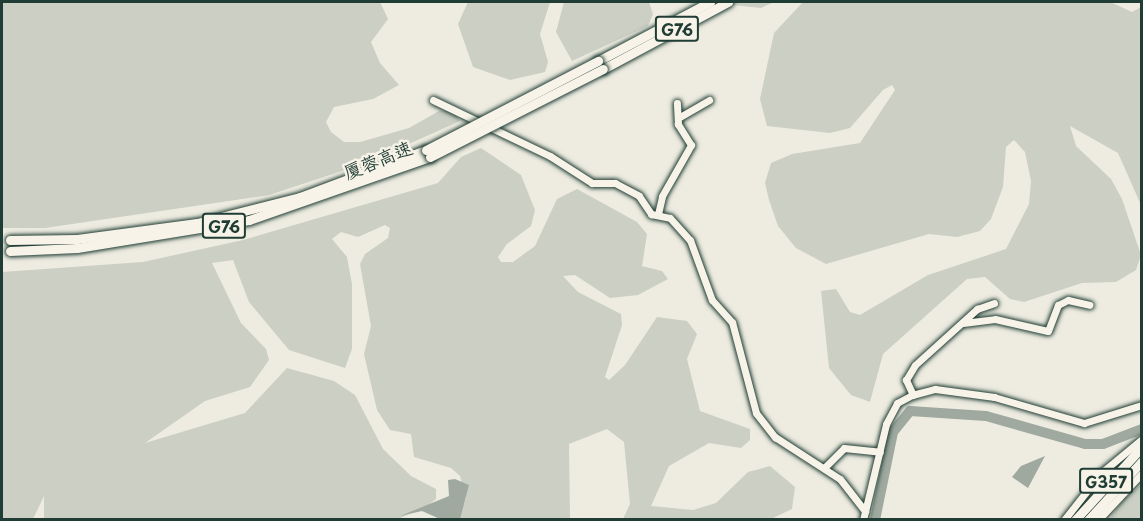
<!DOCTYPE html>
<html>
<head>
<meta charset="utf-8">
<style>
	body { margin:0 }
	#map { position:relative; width:1143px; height:521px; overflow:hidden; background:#eeece1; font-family:"Playpen Sans","LXGW WenKai TC",sans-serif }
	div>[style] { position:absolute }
	.green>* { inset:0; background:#cccfc4 }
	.water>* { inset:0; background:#9fa99f }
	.river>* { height:10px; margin:-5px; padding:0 5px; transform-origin:5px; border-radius:5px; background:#9fa99f }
	.roads { filter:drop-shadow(0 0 2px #1f3d34) drop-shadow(0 0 2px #1f3d34) }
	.minor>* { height:7px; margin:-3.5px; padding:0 3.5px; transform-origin:3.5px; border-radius:3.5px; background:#f7f3e8 }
	.highway>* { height:9px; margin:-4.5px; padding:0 4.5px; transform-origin:4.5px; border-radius:4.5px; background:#f7f3e8 }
	.bridges { filter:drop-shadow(0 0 2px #1f3d34) drop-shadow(0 0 2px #1f3d34) }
	.highway-bridge>* { height:9px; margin:-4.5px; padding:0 4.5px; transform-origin:4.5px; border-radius:4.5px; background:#f7f3e8 }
	span { translate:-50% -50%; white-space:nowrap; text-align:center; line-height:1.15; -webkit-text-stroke:5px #f7f3e8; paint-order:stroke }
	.shield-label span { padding:2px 4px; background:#f7f3e8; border:2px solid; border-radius:4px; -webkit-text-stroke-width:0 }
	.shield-label { font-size:16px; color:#1f3d34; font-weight:700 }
	.street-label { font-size:18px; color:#1f3d34 }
	.frame { position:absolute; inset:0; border:3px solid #1f3d34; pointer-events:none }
</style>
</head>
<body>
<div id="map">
	<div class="green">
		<i style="clip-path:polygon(2px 2px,380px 2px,388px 19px,371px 42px,380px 63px,399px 85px,373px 99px,334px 107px,326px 122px,331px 132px,344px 142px,360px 142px,409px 128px,439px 111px,452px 111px,460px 121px,369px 162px,269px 195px,45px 228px,2px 228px)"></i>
		<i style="clip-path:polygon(468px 2px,550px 2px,540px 34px,548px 62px,545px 72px,510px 80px,473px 67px,458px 24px)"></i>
		<i style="clip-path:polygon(564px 2px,649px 2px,653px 14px,648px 26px,572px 61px,556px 32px)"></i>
		<i style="clip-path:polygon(704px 2px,774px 2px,761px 8px)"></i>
		<i style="clip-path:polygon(803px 2px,1110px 2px,1132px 12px,1141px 7px,1141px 205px,1118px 153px,1070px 126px,1076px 146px,1111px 179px,1122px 199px,1141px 255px,1136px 270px,1116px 282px,1082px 283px,1024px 302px,1010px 299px,985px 277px,967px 279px,883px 354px,870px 402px,851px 395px,829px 368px,821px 291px,836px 289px,850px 312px,860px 315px,928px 275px,1006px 249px,1029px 204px,1031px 181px,1025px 152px,1014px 140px,1006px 147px,1003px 187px,991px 219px,980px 231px,957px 237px,929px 234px,826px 264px,796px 248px,778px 226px,769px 200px,765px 183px,771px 163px,792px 154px,860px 143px,895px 90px,892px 85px,883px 90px,850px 128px,830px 133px,767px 126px,760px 99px,774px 33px)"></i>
		<i style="clip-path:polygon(481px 148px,521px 175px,535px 210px,531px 226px,507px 244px,498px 257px,501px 262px,513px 262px,535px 246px,557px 199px,577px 189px,637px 222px,647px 234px,642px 266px,662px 271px,668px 279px,638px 295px,610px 298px,575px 275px,563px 276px,578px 292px,621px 314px,622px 325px,605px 377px,609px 380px,625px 365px,657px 317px,687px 321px,697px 334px,687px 359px,700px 411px,750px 429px,750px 440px,741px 448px,709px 443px,669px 466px,651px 506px,693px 510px,716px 503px,748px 472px,770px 466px,795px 487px,792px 509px,771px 519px,623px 519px,630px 504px,624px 442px,607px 429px,569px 444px,570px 519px,457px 519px,466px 498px,460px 476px,451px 468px,414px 457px,411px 434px,390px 430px,377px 410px,364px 354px,371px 326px,360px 264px,365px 254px,388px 238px,390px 228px,385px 225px,358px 237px,341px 232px,332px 239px,347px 257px,352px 284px,352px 349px,345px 368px,289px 350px,249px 302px,233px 260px,212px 263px,241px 323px,266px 349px,269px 360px,250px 387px,205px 401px,145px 443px,245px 413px,287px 368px,334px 381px,355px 395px,383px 449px,411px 476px,436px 489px,436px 499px,427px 506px,396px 520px,44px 520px,44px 496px,33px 519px,2px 520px,2px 272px,143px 262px,243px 240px,438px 183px,461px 157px)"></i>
		<i style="clip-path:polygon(1141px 485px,1141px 519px,1110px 519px,1123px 500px)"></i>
	</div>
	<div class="water">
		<i style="clip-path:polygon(1045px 456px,1028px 488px,1012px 477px,1021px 466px)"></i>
		<i style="clip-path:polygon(455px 479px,469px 485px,460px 519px,440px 519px,422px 511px,400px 516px,449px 496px,448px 480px)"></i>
	</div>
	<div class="river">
		<i style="left:875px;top:520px;width:90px;rotate:-78.4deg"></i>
		<i style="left:893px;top:432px;width:27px;rotate:-51deg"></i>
		<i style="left:910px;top:411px;width:76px;rotate:3.8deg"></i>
		<i style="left:986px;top:416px;width:103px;rotate:15.8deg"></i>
		<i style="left:1085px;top:444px;width:18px"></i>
		<i style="left:1103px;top:444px;width:42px;rotate:-21deg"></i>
	</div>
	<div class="roads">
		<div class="minor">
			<i style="left:433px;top:100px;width:130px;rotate:25.6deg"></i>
			<i style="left:550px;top:156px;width:50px;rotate:32.7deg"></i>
			<i style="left:592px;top:183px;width:23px"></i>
			<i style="left:615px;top:183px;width:27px;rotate:28deg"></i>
			<i style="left:639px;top:196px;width:22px;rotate:56deg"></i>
			<i style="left:651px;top:214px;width:19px;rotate:12deg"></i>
			<i style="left:670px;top:218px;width:30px;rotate:48deg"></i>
			<i style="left:690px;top:240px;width:64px;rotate:69.9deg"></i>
			<i style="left:712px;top:300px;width:30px;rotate:48deg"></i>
			<i style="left:732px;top:322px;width:94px;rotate:75.2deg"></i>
			<i style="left:756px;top:413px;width:31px;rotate:52deg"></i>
			<i style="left:775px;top:437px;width:77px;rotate:32.9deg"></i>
			<i style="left:840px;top:479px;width:41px;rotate:52deg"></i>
			<i style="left:678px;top:118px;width:36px;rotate:-30deg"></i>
			<i style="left:658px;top:214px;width:18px;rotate:-77deg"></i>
			<i style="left:662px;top:196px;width:59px;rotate:-60.4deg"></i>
			<i style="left:691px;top:145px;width:25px;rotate:-122deg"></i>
			<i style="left:678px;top:124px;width:21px;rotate:-93deg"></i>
			<i style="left:963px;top:323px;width:32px;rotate:-7deg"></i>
			<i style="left:995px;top:319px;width:54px;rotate:12.8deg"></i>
			<i style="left:1048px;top:331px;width:28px;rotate:-69deg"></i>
			<i style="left:1058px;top:305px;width:11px;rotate:-27deg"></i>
			<i style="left:1068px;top:300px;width:22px;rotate:13deg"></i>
			<i style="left:913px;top:395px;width:17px;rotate:-115deg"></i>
			<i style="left:906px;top:380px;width:17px;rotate:-59deg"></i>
			<i style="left:915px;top:365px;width:84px;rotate:-42.1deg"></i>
			<i style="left:977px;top:309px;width:18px;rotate:-19deg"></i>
			<i style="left:824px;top:468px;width:28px;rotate:-45deg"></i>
			<i style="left:844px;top:448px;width:36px;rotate:6deg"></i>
			<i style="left:863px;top:520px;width:99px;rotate:-76.5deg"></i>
			<i style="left:886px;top:424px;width:24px;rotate:-62deg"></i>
			<i style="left:897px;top:403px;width:17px;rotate:-28deg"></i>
			<i style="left:912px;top:395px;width:24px;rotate:-15deg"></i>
			<i style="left:935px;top:389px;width:60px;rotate:7.7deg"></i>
			<i style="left:994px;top:397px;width:94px;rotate:16.1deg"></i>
			<i style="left:1084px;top:423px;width:61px;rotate:-17.2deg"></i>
			<i style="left:1064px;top:520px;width:60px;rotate:-51.8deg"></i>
			<i style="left:1101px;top:473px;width:53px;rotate:-39.7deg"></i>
			<i style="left:1098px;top:520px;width:64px;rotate:-46.9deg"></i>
		</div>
		<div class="highway">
			<i style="left:598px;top:61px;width:127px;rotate:-27.8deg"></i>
			<i style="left:603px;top:69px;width:142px;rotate:-28.2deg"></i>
			<i style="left:10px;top:240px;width:67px;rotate:-0.9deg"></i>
			<i style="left:77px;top:239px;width:121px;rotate:-7.6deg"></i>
			<i style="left:197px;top:223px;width:106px;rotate:-14.2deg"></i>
			<i style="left:300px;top:197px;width:134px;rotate:-20.5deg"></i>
			<i style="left:10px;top:251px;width:67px;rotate:-2.6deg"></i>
			<i style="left:77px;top:248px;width:174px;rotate:-9.2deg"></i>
			<i style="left:249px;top:220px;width:192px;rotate:-19.2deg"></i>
			<i style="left:1075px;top:520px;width:99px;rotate:-47.5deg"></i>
			<i style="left:1088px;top:520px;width:80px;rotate:-47.5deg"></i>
		</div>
	</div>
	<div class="bridges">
		<div class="highway-bridge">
			<i style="left:426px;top:150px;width:194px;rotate:-27.4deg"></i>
			<i style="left:430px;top:157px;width:194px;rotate:-27deg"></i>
		</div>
	</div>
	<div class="shield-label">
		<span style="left:677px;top:29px">G76</span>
		<span style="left:224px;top:226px">G76</span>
		<span style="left:1106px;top:481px">G357</span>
	</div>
	<div class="street-label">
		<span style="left:378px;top:160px;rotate:-22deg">厦蓉高速</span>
	</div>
	<div class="frame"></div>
</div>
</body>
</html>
